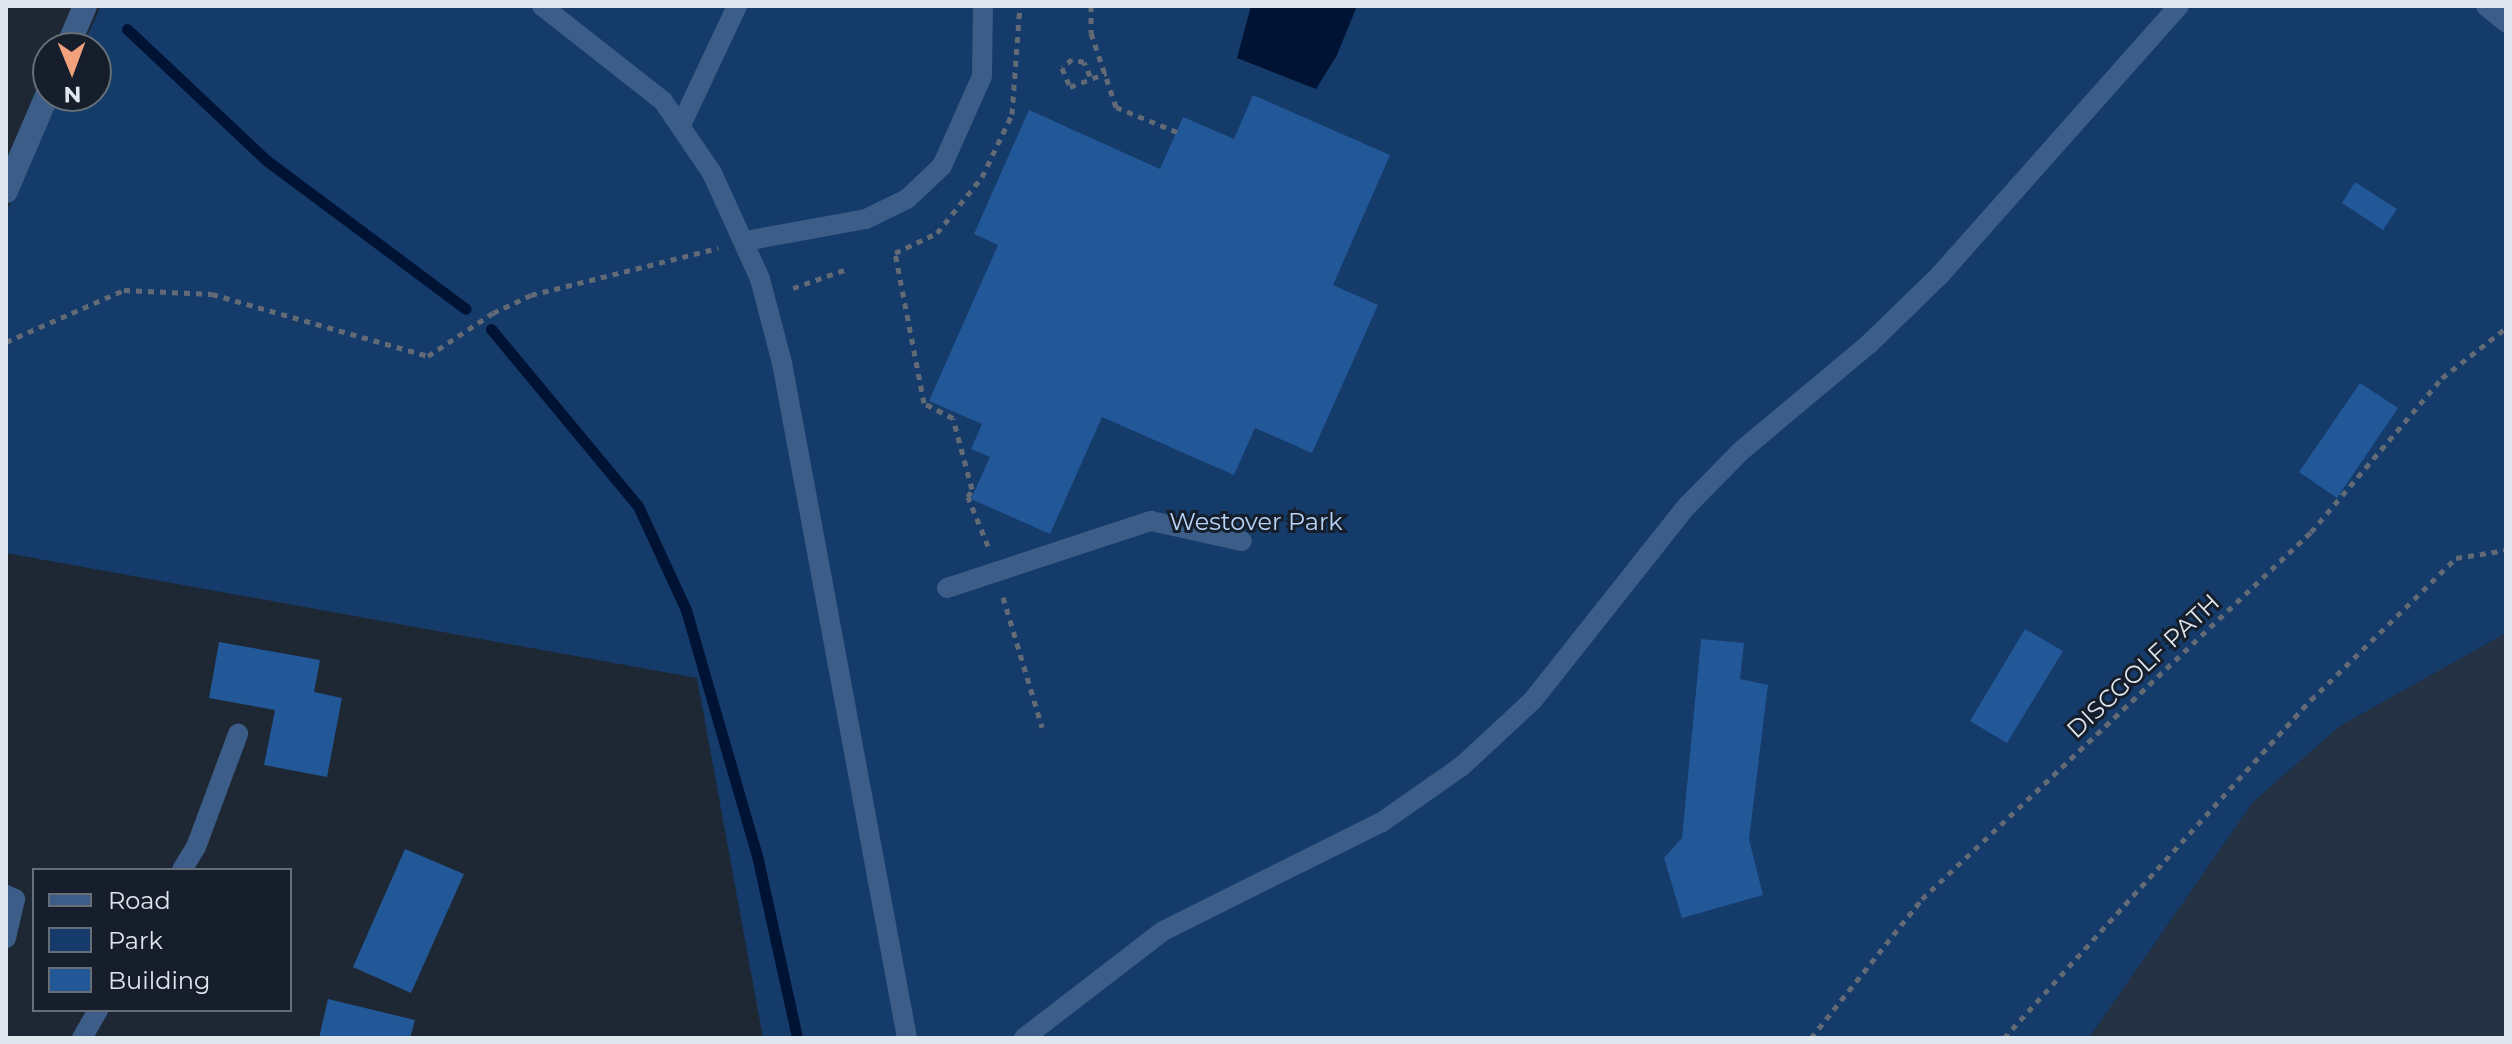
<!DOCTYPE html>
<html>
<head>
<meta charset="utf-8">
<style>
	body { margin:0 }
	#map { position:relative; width:2512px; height:1044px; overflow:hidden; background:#1e2834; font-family:Montserrat,sans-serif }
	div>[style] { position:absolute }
	.built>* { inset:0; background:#253243 }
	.green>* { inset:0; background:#153b6a }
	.water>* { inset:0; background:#001334 }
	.stream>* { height:11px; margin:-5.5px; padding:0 5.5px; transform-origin:5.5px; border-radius:5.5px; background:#001334 }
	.building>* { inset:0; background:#225798 }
	.path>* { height:5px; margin-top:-2.5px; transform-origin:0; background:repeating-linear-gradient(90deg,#616a75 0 6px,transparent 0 12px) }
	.lane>* { height:20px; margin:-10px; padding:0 10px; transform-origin:10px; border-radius:10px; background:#3b5d88 }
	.street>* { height:24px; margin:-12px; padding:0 12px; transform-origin:12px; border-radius:12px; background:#3b5d88 }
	span { translate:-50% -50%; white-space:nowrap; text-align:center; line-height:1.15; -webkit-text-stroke:6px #151e2a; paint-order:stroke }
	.park-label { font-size:24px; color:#b7d3f8 }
	.street-label { font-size:24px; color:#dfe6ee }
	.frame { position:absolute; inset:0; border:8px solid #dfe6ee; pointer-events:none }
	.legend { position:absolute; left:32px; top:868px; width:260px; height:144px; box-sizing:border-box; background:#151e2a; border:2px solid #666e78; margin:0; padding:10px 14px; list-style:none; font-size:24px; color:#dfe6ee }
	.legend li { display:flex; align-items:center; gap:16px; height:40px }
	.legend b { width:40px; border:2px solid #666e78 }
	.north { position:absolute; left:32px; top:32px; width:80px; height:80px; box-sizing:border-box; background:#151e2a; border:2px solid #666e78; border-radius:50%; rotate:179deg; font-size:22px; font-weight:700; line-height:32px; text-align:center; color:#dfe6ee }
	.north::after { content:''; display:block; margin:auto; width:28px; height:36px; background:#f1a17c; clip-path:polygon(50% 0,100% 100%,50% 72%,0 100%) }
</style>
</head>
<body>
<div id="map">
	<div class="built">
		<i style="clip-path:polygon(2506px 633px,2506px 1038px,2089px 1038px,2253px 802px,2340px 726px)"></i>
	</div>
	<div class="green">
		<i style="clip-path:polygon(101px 6px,2506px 6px,2506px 633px,2340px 726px,2253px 802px,2089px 1038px,763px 1038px,697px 678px,6px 553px,6px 213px,60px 96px,96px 96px,96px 48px,82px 48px)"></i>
	</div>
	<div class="water">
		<i style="clip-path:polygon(1251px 6px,1357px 6px,1337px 55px,1316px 89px,1237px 58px)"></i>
	</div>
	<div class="stream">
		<i style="left:127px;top:29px;width:191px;rotate:43.3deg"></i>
		<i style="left:266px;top:160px;width:249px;rotate:36.7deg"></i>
		<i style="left:491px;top:329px;width:230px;rotate:50.3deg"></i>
		<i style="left:638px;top:506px;width:115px;rotate:65.2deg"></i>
		<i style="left:686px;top:610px;width:260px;rotate:73.9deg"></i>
		<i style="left:758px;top:860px;width:182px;rotate:77.6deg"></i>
	</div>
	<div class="building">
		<i style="clip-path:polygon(1253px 95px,1390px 155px,1333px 285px,1378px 305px,1312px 453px,1255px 428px,1234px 475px,1102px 417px,1050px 534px,971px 499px,990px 457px,971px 449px,982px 424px,929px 401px,998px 245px,974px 234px,1029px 110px,1160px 169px,1183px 117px,1234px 139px)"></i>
		<i style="clip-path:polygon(2355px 182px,2397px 209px,2383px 230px,2342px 203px)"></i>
		<i style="clip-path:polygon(2360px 383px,2398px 408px,2337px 498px,2299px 472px)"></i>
		<i style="clip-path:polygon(2025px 629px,2063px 651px,2007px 743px,1970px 721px)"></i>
		<i style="clip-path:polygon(1701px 639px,1744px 643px,1740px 679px,1768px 685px,1749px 839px,1763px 895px,1682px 918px,1664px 858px,1682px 838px)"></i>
		<i style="clip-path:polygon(219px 642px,320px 660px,314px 692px,342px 698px,327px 777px,264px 765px,275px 710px,209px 698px)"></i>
		<i style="clip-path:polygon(405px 849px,464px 874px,411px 993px,353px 967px)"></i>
		<i style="clip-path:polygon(328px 999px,415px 1020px,410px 1038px,319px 1038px)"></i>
	</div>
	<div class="path">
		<i style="left:1091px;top:6px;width:27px;rotate:90deg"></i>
		<i style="left:1091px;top:33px;width:78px;rotate:71.3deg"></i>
		<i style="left:1116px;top:107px;width:66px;rotate:22.3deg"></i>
		<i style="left:1090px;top:76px;width:15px;rotate:-113deg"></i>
		<i style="left:1084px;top:62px;width:12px;rotate:-166deg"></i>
		<i style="left:1072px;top:59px;width:13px;rotate:138deg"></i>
		<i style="left:1062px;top:68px;width:21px;rotate:67deg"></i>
		<i style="left:1070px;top:87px;width:39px;rotate:-21deg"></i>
		<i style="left:793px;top:288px;width:57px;rotate:-19.4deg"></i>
		<i style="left:6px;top:342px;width:129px;rotate:-23.8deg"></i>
		<i style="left:124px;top:290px;width:88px;rotate:2.6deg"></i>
		<i style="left:212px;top:294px;width:225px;rotate:16deg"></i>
		<i style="left:428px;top:356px;width:78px;rotate:-33.5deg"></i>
		<i style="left:493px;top:313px;width:42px;rotate:-25.3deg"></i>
		<i style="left:531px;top:295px;width:193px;rotate:-14.1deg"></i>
		<i style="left:988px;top:546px;width:53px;rotate:-112.2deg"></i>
		<i style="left:968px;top:497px;width:9px;rotate:-63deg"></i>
		<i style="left:972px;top:489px;width:73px;rotate:-105deg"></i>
		<i style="left:953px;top:418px;width:33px;rotate:-153deg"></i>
		<i style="left:924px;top:403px;width:153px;rotate:-100.9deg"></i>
		<i style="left:895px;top:253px;width:47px;rotate:-25.5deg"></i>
		<i style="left:937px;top:233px;width:72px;rotate:-51.2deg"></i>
		<i style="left:982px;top:177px;width:70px;rotate:-64.5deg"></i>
		<i style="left:1012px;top:114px;width:108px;rotate:-85.8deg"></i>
		<i style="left:1003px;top:597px;width:136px;rotate:73.3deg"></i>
		<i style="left:1811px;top:1038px;width:178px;rotate:-51.4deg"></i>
		<i style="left:1922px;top:899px;width:535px;rotate:-43.33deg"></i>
		<i style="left:2311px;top:532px;width:202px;rotate:-49.6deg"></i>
		<i style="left:2442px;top:378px;width:81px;rotate:-38deg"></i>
		<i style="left:2004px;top:1038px;width:457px;rotate:-47.8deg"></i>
		<i style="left:2311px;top:700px;width:203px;rotate:-44.4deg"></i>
		<i style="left:2456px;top:558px;width:51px;rotate:-9.1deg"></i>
	</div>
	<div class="lane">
		<i style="left:542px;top:6px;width:154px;rotate:38.1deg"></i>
		<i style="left:663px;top:101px;width:87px;rotate:55.8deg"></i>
		<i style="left:712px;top:173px;width:116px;rotate:65.6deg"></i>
		<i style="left:760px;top:279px;width:87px;rotate:75.3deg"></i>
		<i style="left:782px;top:363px;width:686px;rotate:79.51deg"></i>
		<i style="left:2486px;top:6px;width:26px;rotate:39deg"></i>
		<i style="left:681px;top:125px;width:132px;rotate:-64.8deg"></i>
		<i style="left:745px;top:241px;width:123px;rotate:-10.3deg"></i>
		<i style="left:866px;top:219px;width:46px;rotate:-26deg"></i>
		<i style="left:907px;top:199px;width:48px;rotate:-43.3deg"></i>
		<i style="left:942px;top:166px;width:98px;rotate:-66deg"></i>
		<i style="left:982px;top:76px;width:70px;rotate:-89.2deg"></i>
		<i style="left:947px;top:588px;width:215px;rotate:-18.2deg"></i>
		<i style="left:1151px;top:521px;width:93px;rotate:12.4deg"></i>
		<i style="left:182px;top:870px;width:27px;rotate:-59deg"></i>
		<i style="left:196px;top:847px;width:121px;rotate:-69.6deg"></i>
		<i style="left:6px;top:895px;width:10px;rotate:24deg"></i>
		<i style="left:15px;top:899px;width:40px;rotate:103deg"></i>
		<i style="left:82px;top:1038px;width:32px;rotate:-60deg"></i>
		<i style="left:1024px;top:1038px;width:175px;rotate:-37.6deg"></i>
		<i style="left:1163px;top:931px;width:245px;rotate:-26.5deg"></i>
		<i style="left:1382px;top:822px;width:98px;rotate:-35deg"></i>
		<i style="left:1462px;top:766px;width:97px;rotate:-42.9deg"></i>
		<i style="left:1533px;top:700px;width:248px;rotate:-51.6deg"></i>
		<i style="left:1687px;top:506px;width:77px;rotate:-45.5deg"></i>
		<i style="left:1741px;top:451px;width:167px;rotate:-39.9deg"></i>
		<i style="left:1869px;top:344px;width:98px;rotate:-44.2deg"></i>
		<i style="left:1939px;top:276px;width:361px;rotate:-48.4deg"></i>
	</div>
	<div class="street">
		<i style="left:67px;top:48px;width:46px;rotate:-66.8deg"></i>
		<i style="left:6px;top:191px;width:107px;rotate:-66.8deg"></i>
	</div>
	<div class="park-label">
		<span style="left:1256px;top:522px">Westover Park</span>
	</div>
	<div class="street-label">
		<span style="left:2143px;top:666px;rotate:-43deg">DISCGOLF PATH</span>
	</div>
	<div class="frame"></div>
	<ul class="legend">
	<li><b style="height:10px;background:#3b5d88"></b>Road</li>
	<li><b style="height:22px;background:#153b6a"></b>Park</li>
	<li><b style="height:22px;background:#225798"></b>Building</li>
	</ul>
	<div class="north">N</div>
</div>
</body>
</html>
